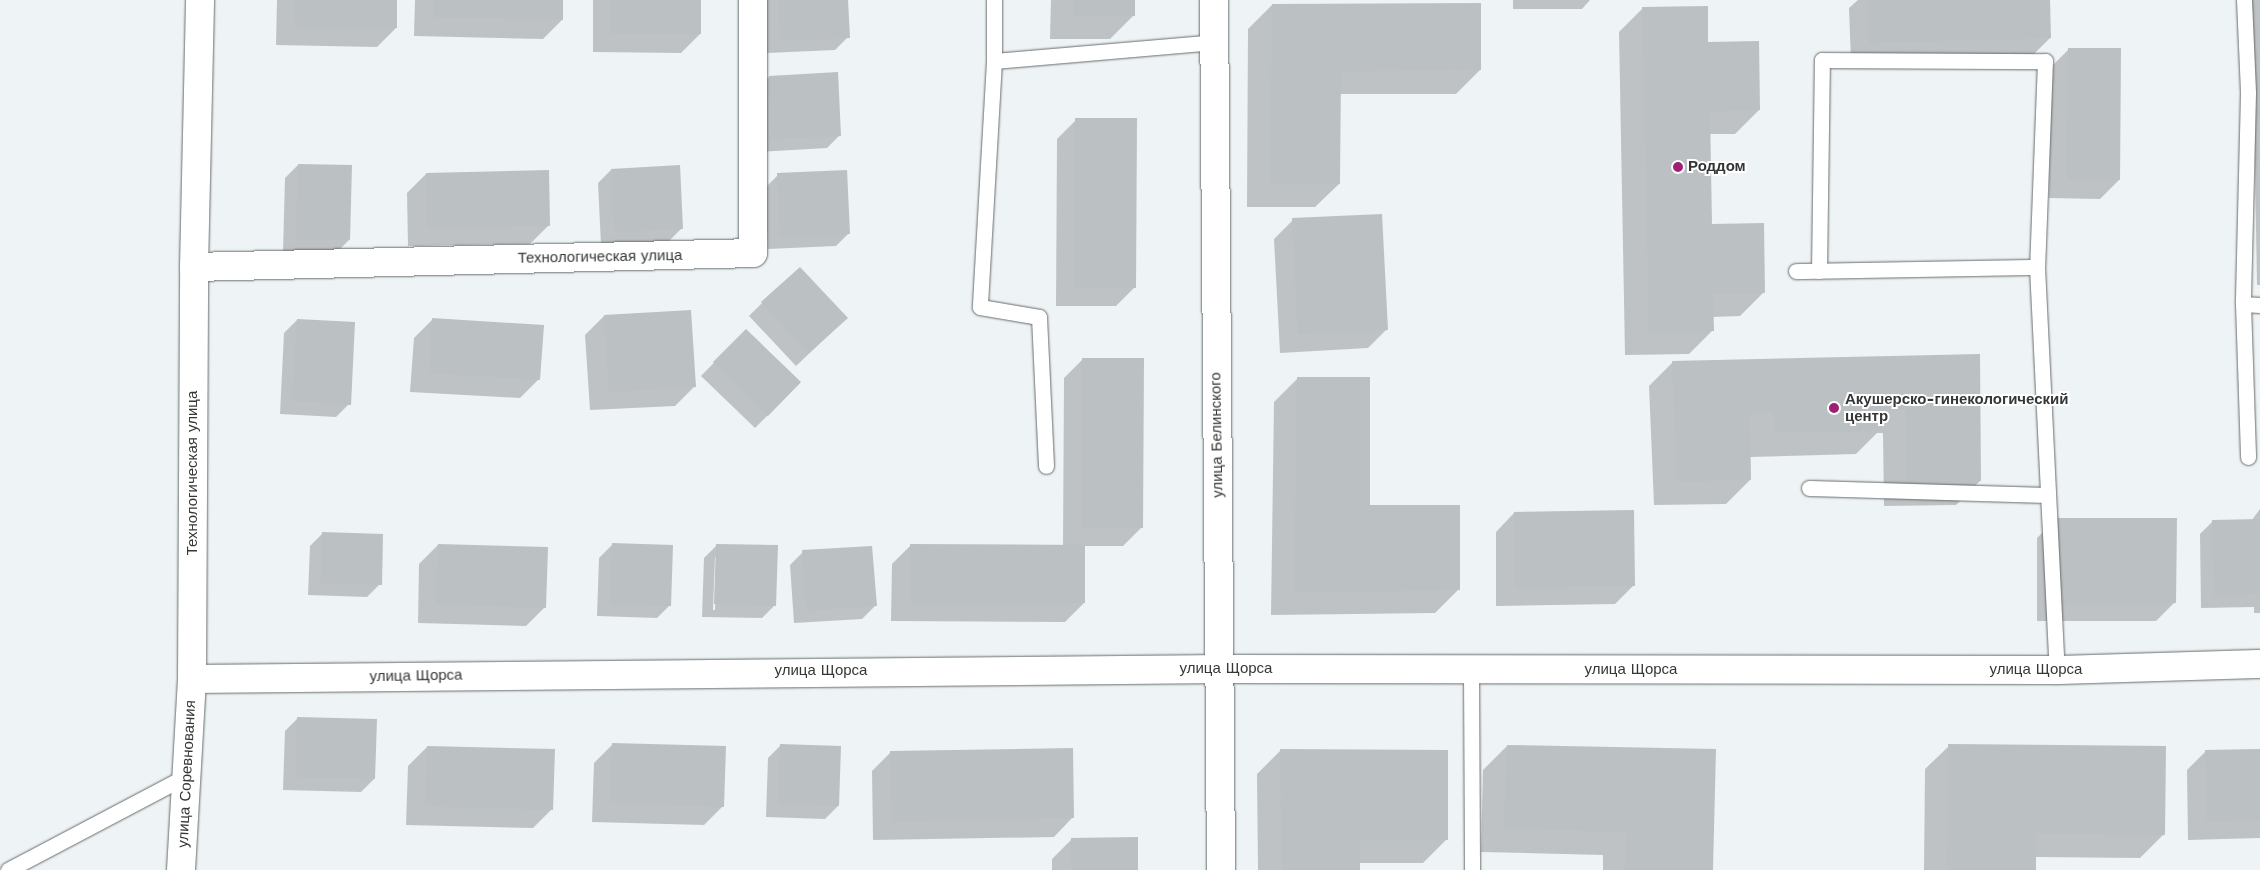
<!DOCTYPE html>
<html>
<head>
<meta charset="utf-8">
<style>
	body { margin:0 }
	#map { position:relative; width:2260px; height:870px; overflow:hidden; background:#eef3f5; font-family:"Work Sans",sans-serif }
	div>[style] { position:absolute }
	.shadow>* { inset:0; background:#0003 }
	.building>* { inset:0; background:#bbc0c2 }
	.roads { filter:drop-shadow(0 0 1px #676c6d) drop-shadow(0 0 1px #676c6d) }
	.service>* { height:15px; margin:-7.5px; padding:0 7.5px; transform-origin:7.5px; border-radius:7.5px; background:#fff }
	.minor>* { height:28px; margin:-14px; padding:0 14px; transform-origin:14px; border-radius:14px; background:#fff }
	.dots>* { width:14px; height:14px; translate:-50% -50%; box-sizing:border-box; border:2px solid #fff; border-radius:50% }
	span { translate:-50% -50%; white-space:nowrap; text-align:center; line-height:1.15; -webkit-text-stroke:4px #fff; paint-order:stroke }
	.poi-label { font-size:15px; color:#353737; font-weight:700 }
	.left { translate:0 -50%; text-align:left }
	.street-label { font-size:15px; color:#353737 }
</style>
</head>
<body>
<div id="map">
	<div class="shadow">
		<i style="clip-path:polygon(277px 0,396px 0,396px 28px,377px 47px,276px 45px)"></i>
		<i style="clip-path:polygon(415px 0,562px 0,562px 20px,543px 39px,414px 36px)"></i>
		<i style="clip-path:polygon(593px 0,700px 0,700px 34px,681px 53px,593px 52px)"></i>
		<i style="clip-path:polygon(765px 0,847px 0,848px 37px,835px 50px,767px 53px)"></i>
		<i style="clip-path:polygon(1051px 0,1134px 0,1134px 15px,1110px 39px,1050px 39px)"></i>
		<i style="clip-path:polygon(1513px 0,1590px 0,1582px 9px,1513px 9px)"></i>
		<i style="clip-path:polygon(1858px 0,2049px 0,2050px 38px,2031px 57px,1851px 62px,1849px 8px)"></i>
		<i style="clip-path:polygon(2252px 0,2260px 0,2260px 285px,2257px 285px)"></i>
		<i style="clip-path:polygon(1272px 5px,1480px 70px,1456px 94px,1340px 94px,1339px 184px,1315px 207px,1247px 207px,1248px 29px)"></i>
		<i style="clip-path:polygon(1643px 8px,1707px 43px,1759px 110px,1735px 134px,1709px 134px,1711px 226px,1764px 292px,1740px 316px,1712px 317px,1713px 330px,1689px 354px,1625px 355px,1619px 32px)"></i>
		<i style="clip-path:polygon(2069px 49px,2119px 180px,2100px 199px,2049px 198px,2050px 68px)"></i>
		<i style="clip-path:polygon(769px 77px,840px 135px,827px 148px,759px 152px,756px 90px)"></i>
		<i style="clip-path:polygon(1076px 120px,1135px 287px,1116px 306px,1056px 306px,1057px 139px)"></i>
		<i style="clip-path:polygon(298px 165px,349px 240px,336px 253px,283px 252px,285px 178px)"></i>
		<i style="clip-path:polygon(611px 170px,682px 228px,669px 241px,601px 245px,598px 183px)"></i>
		<i style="clip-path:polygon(426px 174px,549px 225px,530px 244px,408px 246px,407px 193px)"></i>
		<i style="clip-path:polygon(778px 175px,849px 233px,836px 246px,768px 249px,765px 188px)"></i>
		<i style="clip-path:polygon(1293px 220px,1387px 329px,1368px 348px,1280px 353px,1274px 239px)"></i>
		<i style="clip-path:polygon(762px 303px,833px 331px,796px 366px,749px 316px)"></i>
		<i style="clip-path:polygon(604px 316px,694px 387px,675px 406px,590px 410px,585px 335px)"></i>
		<i style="clip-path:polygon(433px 319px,539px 379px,520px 398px,410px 392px,414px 338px)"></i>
		<i style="clip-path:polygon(297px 320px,349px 404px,336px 417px,280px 414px,284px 333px)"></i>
		<i style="clip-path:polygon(746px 330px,800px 383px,755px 428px,701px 376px)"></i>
		<i style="clip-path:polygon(1979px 355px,1980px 481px,1956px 505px,1884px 506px,1883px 433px,1877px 433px,1856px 454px,1749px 457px,1750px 480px,1726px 504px,1654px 505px,1649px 386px,1673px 362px)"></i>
		<i style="clip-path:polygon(1083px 359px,1142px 527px,1123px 546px,1084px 546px,1084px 603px,1065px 622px,891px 621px,892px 564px,911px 545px,1063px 546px,1064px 378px)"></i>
		<i style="clip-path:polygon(1298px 378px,1369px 506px,1459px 589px,1435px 613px,1271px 615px,1274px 402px)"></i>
		<i style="clip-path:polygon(2260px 509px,2260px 613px,2254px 613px,2254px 607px,2201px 608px,2200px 534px,2213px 521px,2252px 520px)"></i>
		<i style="clip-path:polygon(1514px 513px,1634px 585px,1615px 604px,1496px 606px,1496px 532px)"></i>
		<i style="clip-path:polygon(2056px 519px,2175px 602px,2156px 621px,2037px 621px,2037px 538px)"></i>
		<i style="clip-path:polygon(323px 533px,380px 584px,367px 597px,308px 595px,310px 546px)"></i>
		<i style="clip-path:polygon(438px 545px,545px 607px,526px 626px,418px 623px,419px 564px)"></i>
		<i style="clip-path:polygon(612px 545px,670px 605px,657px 618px,597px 616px,599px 558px)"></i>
		<i style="clip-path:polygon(evenodd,717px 545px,775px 605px,762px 618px,702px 617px,704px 558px,717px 545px,715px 557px,717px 557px,715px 610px,713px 610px,715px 557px)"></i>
		<i style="clip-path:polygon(803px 552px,875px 606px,862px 619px,794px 623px,790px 565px)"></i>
		<i style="clip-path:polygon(298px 718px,374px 779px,361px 792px,283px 790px,285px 731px)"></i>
		<i style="clip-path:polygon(613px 744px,723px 806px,704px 825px,592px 822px,594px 763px)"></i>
		<i style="clip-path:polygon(781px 745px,838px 806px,825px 819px,766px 817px,768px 758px)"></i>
		<i style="clip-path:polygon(1507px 746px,1711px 870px,1603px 870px,1603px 855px,1481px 852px,1483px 770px)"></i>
		<i style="clip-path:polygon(1949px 746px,2164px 834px,2140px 858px,2035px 857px,2035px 870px,1924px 870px,1925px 769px)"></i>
		<i style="clip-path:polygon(427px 747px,552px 809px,533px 828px,406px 825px,408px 766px)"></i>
		<i style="clip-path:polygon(1281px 750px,1447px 839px,1423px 863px,1359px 863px,1359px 870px,1258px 870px,1257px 774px)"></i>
		<i style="clip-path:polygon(2260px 750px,2260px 838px,2188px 840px,2187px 770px,2206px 751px)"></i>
		<i style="clip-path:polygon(891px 752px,1072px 818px,1054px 837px,873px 840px,872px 771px)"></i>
		<i style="clip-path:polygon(1071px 840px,1137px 870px,1052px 870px,1052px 859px)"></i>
	</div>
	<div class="building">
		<i style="clip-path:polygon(295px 0,397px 0,397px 28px,295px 27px)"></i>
		<i style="clip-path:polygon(433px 0,563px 0,563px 20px,433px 17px)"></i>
		<i style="clip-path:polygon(611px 0,701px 0,701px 34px,611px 34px)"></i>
		<i style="clip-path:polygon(778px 0,848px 0,850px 38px,780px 41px)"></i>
		<i style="clip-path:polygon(1074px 0,1135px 0,1135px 16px,1073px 16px)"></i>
		<i style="clip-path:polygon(1868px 0,2050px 0,2051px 38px,1869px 43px)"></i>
		<i style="clip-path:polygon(1481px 3px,1481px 70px,1341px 71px,1340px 184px,1270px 183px,1272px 4px)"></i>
		<i style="clip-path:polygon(1708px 6px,1708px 42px,1759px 41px,1760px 110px,1710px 111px,1712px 224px,1764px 223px,1765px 293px,1713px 294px,1714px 331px,1649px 332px,1642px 7px)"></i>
		<i style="clip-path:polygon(2068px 48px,2121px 48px,2120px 180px,2067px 180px)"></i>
		<i style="clip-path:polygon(838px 72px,841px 136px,772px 139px,769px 76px)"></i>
		<i style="clip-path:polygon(1075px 118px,1137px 118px,1136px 288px,1074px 287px)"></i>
		<i style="clip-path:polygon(298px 164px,352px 165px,350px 240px,296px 240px)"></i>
		<i style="clip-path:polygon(680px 165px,683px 229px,614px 232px,611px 169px)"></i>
		<i style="clip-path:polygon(549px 170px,550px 226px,427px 228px,426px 173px)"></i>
		<i style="clip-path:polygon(847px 170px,850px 234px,780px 237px,777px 173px)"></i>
		<i style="clip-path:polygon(1382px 214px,1388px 330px,1298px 334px,1292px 218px)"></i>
		<i style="clip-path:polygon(800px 267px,848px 318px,809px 353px,761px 302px)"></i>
		<i style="clip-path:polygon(691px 310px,696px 387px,609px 392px,604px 315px)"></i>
		<i style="clip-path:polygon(432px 318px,544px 325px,540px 380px,429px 373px)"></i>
		<i style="clip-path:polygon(297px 319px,355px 322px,351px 405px,292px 401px)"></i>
		<i style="clip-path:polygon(746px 329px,801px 382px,768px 416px,713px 362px)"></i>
		<i style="clip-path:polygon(1980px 354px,1981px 481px,1907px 483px,1906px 410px,1881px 411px,1881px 431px,1774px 433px,1773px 412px,1750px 413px,1751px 480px,1677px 482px,1672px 361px)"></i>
		<i style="clip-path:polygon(1082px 358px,1144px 358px,1143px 528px,1081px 528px)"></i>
		<i style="clip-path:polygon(1297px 377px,1370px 377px,1370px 505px,1460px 505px,1460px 590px,1294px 592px)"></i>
		<i style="clip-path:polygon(1634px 510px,1635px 586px,1515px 587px,1514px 512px)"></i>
		<i style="clip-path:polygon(2055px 518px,2177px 518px,2176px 603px,2056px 603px)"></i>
		<i style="clip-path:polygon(2260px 519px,2260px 594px,2214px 596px,2212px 520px)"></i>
		<i style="clip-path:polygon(322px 532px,383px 534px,382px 585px,321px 583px)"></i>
		<i style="clip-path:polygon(612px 543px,673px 545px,671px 606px,610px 604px)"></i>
		<i style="clip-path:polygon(438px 544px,548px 547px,546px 608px,436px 604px)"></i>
		<i style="clip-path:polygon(716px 544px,778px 545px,776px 606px,714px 604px)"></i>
		<i style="clip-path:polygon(910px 544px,1085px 545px,1085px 603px,910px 603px)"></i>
		<i style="clip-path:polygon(872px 546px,877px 606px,806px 611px,802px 550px)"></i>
		<i style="clip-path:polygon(297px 717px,377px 719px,375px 779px,296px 777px)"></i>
		<i style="clip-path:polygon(612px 743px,726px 746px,724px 807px,610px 803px)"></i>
		<i style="clip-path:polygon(780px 744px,841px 746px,839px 806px,778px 804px)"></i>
		<i style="clip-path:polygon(1948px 744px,2166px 746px,2165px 835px,2036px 834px,2036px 870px,1947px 870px)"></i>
		<i style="clip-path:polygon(1507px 745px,1716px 749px,1713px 870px,1625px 870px,1626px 832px,1504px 828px)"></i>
		<i style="clip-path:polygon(427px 746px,555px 749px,553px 810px,425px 806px)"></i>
		<i style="clip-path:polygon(1073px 748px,1074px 818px,892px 822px,890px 751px)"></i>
		<i style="clip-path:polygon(1280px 749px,1448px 750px,1448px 840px,1360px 840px,1360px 870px,1282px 870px)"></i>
		<i style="clip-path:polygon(2260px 749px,2260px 820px,2207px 822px,2205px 750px)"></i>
		<i style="clip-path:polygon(1138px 837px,1138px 870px,1071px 870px,1071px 838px)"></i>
	</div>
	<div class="roads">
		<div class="service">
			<i style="left:994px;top:0;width:61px;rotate:90deg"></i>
			<i style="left:994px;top:61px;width:221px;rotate:-4.9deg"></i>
			<i style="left:2244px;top:0;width:93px;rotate:87.5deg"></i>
			<i style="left:2248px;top:93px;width:211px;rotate:91.4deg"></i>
			<i style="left:2243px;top:304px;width:17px;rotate:3deg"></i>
			<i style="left:994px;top:61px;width:246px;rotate:93.3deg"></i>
			<i style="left:980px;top:307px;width:60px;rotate:9.6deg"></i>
			<i style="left:1039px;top:317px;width:149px;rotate:87.3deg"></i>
			<i style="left:1796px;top:271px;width:241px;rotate:-1deg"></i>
			<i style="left:2037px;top:267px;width:403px;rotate:87.2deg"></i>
			<i style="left:1819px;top:271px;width:211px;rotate:-89.2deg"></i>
			<i style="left:1822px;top:60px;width:223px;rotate:0.3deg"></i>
			<i style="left:2045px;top:61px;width:206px;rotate:92.2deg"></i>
			<i style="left:2243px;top:304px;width:153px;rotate:88.1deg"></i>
			<i style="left:1809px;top:488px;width:239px;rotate:1.7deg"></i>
			<i style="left:1471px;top:670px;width:200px;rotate:89.7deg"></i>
			<i style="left:8px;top:870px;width:201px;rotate:-27.8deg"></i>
		</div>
		<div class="minor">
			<i style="left:1214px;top:0;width:870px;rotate:89.54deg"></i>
			<i style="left:194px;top:267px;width:559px;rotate:-1.43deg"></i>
			<i style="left:753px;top:253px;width:253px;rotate:-90deg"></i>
			<i style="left:192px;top:679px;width:1028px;rotate:-0.56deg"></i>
			<i style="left:1220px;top:669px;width:837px;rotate:0.07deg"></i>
			<i style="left:2057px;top:670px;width:203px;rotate:-1.7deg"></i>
			<i style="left:181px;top:870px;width:191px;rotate:-86.7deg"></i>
			<i style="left:192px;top:679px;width:412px;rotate:-89.7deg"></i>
			<i style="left:194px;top:267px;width:267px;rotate:-88.7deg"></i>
		</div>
	</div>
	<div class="dots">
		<i style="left:1678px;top:167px;background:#9e2074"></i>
		<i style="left:1834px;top:408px;background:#9e2074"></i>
	</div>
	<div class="poi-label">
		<span class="left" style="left:1688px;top:167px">Роддом</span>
		<span class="left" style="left:1845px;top:408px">Акушерско-гинекологический<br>центр</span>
	</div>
	<div class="street-label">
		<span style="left:600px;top:257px;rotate:-1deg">Технологическая улица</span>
		<span style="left:1217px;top:435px;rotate:-91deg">улица Белинского</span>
		<span style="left:193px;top:473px;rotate:-90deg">Технологическая улица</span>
		<span style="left:1226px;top:669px">улица Щорса</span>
		<span style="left:1631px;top:670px">улица Щорса</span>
		<span style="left:2036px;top:670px">улица Щорса</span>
		<span style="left:821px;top:671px">улица Щорса</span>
		<span style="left:416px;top:676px;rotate:-1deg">улица Щорса</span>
		<span style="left:187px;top:774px;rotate:-87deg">улица Соревнования</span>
	</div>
</div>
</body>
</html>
